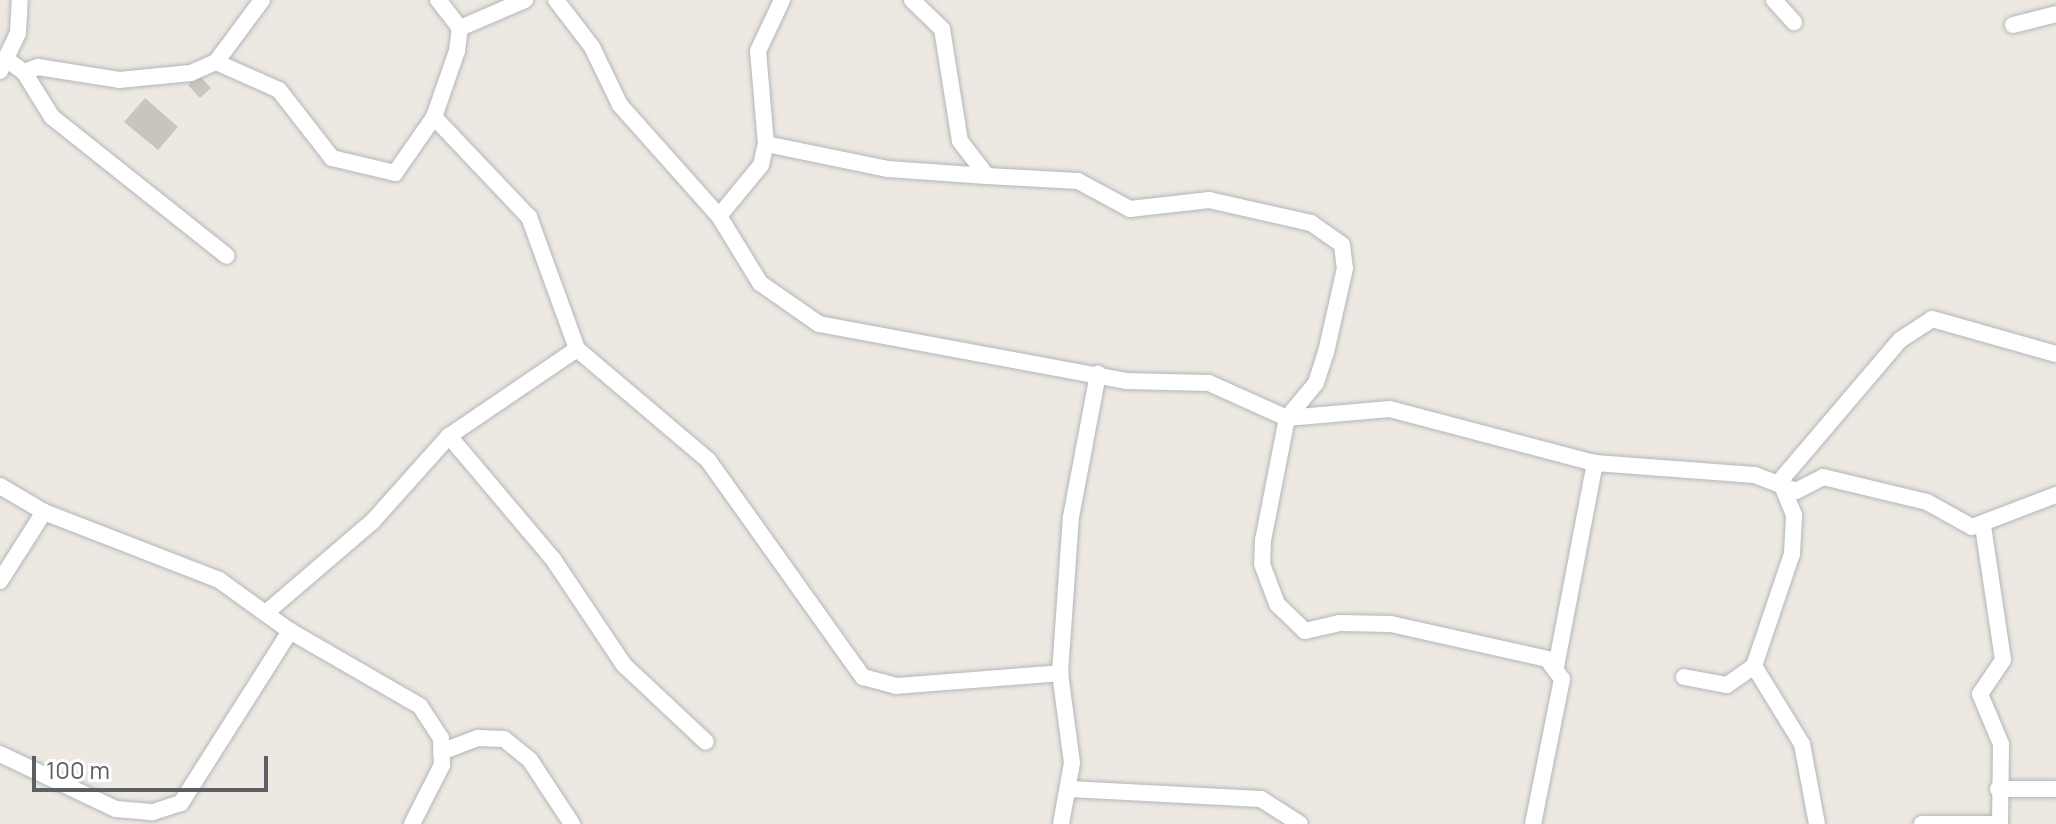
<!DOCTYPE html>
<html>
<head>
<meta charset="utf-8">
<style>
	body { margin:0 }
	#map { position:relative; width:2056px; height:824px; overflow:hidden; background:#ede9e2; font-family:Manrope,sans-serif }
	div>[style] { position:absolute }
	.building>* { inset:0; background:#c8c4be }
	.roads { filter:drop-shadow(0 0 2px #b3b6b9) drop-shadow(0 0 2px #b3b6b9) }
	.street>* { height:16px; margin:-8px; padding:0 8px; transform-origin:8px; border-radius:8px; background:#fff }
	span { translate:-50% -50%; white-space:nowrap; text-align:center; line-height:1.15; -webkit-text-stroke:6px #fff; paint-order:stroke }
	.scale { position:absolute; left:32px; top:756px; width:236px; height:36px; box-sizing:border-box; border:4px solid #5a5f63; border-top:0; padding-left:10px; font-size:24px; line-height:28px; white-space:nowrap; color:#5a5f63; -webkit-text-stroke:6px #fff; paint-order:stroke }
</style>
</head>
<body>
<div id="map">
	<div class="building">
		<i style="clip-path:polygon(199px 75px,211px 88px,200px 98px,188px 85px)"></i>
		<i style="clip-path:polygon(145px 98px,178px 127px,158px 150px,124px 122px)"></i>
	</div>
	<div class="roads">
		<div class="street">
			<i style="left:556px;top:0;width:59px;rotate:52.5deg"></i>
			<i style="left:592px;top:47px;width:64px;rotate:64.2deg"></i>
			<i style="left:620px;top:105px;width:149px;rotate:48.3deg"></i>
			<i style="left:719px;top:216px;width:79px;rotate:58.5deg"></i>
			<i style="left:760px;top:283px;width:72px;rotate:34.8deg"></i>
			<i style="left:819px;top:324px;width:312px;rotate:10.5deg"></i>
			<i style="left:1126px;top:381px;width:83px;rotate:1.4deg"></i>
			<i style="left:1209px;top:383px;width:85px;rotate:24.2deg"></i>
			<i style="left:1287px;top:418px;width:124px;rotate:101.1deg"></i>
			<i style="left:1263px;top:540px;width:24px;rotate:92deg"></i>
			<i style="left:1262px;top:564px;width:43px;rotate:69.4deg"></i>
			<i style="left:1277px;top:604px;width:39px;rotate:44deg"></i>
			<i style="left:1305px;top:631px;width:36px;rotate:-13deg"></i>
			<i style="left:1340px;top:623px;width:51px;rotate:1.1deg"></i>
			<i style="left:1391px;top:624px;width:160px;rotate:12.6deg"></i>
			<i style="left:1547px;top:659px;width:25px;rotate:53deg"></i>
			<i style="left:1562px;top:679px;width:148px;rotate:101.3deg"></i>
			<i style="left:912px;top:0;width:42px;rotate:44deg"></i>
			<i style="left:942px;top:29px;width:113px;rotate:80.9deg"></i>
			<i style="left:960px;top:141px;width:44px;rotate:52.4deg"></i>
			<i style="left:987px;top:176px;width:91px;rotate:3.1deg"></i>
			<i style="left:1078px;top:181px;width:59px;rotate:28.3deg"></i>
			<i style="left:1130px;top:209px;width:80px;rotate:-6.5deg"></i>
			<i style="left:1209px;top:200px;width:105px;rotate:12.7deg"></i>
			<i style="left:1311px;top:223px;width:38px;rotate:35deg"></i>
			<i style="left:1342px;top:245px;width:23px;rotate:83deg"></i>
			<i style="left:1345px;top:268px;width:86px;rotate:102.7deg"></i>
			<i style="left:1326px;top:352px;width:33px;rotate:108deg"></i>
			<i style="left:1316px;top:383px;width:45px;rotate:129.6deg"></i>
			<i style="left:1287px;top:418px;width:103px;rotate:-5deg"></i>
			<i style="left:1390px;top:409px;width:212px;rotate:14.8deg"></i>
			<i style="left:1595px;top:463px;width:160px;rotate:4.3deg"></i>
			<i style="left:1755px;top:475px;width:44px;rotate:21.3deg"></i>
			<i style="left:1796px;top:491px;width:30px;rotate:-27deg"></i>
			<i style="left:1823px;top:477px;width:107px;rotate:13.5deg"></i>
			<i style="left:1927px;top:502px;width:51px;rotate:29.1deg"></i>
			<i style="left:1972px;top:527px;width:90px;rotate:-20.9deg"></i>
			<i style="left:1774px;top:0;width:30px;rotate:48deg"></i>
			<i style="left:2013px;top:25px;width:44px;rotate:-14.3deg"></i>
			<i style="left:460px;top:28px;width:71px;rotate:-23.3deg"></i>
			<i style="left:6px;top:59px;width:22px;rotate:36deg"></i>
			<i style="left:24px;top:72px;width:53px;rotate:58.1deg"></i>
			<i style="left:52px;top:117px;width:223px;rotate:38.5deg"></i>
			<i style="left:216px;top:62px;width:69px;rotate:24deg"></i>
			<i style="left:279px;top:90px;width:86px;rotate:52.1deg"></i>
			<i style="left:332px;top:158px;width:65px;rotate:13.4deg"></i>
			<i style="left:395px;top:173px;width:68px;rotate:-55.1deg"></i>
			<i style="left:434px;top:117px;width:70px;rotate:-70.8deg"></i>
			<i style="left:457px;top:51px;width:23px;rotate:-83deg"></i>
			<i style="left:460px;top:28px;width:36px;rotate:-128deg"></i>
			<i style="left:0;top:71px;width:42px;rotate:-64.7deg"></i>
			<i style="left:18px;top:33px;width:33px;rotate:-87deg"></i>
			<i style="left:24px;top:72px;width:15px;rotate:-20deg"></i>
			<i style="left:38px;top:67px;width:82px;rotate:9.1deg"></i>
			<i style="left:119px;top:80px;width:72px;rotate:-5.6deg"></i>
			<i style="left:191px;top:73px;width:27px;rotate:-24deg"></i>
			<i style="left:216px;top:62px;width:77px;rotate:-53.4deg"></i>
			<i style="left:434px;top:117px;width:138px;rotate:46.5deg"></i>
			<i style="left:529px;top:217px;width:140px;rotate:70deg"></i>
			<i style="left:577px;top:349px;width:172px;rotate:40.3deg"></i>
			<i style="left:708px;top:460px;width:267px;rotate:54.5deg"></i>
			<i style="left:863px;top:677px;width:34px;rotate:15deg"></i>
			<i style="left:896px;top:686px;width:165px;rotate:-4.5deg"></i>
			<i style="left:766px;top:144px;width:125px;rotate:11.6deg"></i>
			<i style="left:888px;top:169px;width:99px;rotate:4deg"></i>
			<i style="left:719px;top:216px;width:66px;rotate:-50.5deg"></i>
			<i style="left:761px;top:165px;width:22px;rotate:-77deg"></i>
			<i style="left:766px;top:144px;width:93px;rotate:-94.9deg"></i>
			<i style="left:758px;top:51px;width:56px;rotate:-64.8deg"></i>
			<i style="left:449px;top:436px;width:161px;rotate:49.8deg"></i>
			<i style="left:553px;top:559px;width:128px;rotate:56.2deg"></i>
			<i style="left:624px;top:665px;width:112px;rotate:43.2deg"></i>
			<i style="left:0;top:486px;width:51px;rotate:30.6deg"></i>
			<i style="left:44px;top:512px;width:188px;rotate:21.2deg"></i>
			<i style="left:219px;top:580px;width:87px;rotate:35.7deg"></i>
			<i style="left:290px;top:631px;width:150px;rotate:30deg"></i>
			<i style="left:420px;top:706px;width:38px;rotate:57deg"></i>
			<i style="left:441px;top:738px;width:27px;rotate:88deg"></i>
			<i style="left:442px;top:765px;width:66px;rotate:117deg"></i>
			<i style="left:1983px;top:526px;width:135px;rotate:81.5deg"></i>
			<i style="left:2003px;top:660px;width:41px;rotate:124.1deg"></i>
			<i style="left:1980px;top:694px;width:54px;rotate:67.2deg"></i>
			<i style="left:2001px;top:744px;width:80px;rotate:90.7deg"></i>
			<i style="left:0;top:581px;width:82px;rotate:-57.5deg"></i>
			<i style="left:268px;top:611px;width:137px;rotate:-40.6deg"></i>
			<i style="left:372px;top:522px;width:115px;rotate:-48.2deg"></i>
			<i style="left:449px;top:436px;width:155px;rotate:-34.2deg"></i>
			<i style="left:1754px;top:666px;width:92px;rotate:58.4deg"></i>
			<i style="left:1802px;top:744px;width:81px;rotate:79.4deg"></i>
			<i style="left:1556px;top:667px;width:208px;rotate:-79.2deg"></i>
			<i style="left:1684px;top:677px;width:44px;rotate:10.5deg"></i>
			<i style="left:1727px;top:685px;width:33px;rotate:-35deg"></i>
			<i style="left:1754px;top:666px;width:118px;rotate:-71.3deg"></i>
			<i style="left:1792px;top:554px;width:39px;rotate:-87deg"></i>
			<i style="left:1794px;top:515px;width:37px;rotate:-112deg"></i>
			<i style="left:1780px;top:481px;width:185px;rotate:-49.6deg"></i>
			<i style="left:1900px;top:340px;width:38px;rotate:-33deg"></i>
			<i style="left:1932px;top:319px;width:129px;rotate:15.8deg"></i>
			<i style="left:441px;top:752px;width:40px;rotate:-21deg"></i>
			<i style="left:478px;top:738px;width:26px;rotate:2deg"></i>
			<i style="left:504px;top:739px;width:33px;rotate:39deg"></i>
			<i style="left:530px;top:760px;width:77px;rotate:56.7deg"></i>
			<i style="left:0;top:754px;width:128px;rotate:25.4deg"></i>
			<i style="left:116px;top:809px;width:37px;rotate:5deg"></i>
			<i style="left:153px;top:812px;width:29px;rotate:-18deg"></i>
			<i style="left:181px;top:803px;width:204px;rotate:-57.6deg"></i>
			<i style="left:1069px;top:789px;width:192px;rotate:3deg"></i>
			<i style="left:1261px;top:799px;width:46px;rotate:32.7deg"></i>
			<i style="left:1998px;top:789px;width:58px"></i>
			<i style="left:1061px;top:824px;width:62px;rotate:-79.8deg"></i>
			<i style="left:1072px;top:763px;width:91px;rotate:-97.6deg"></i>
			<i style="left:1060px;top:673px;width:156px;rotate:-86deg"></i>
			<i style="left:1071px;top:517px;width:146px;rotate:-79.3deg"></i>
			<i style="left:1922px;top:824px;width:69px"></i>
		</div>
	</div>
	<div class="scale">100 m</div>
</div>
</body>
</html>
